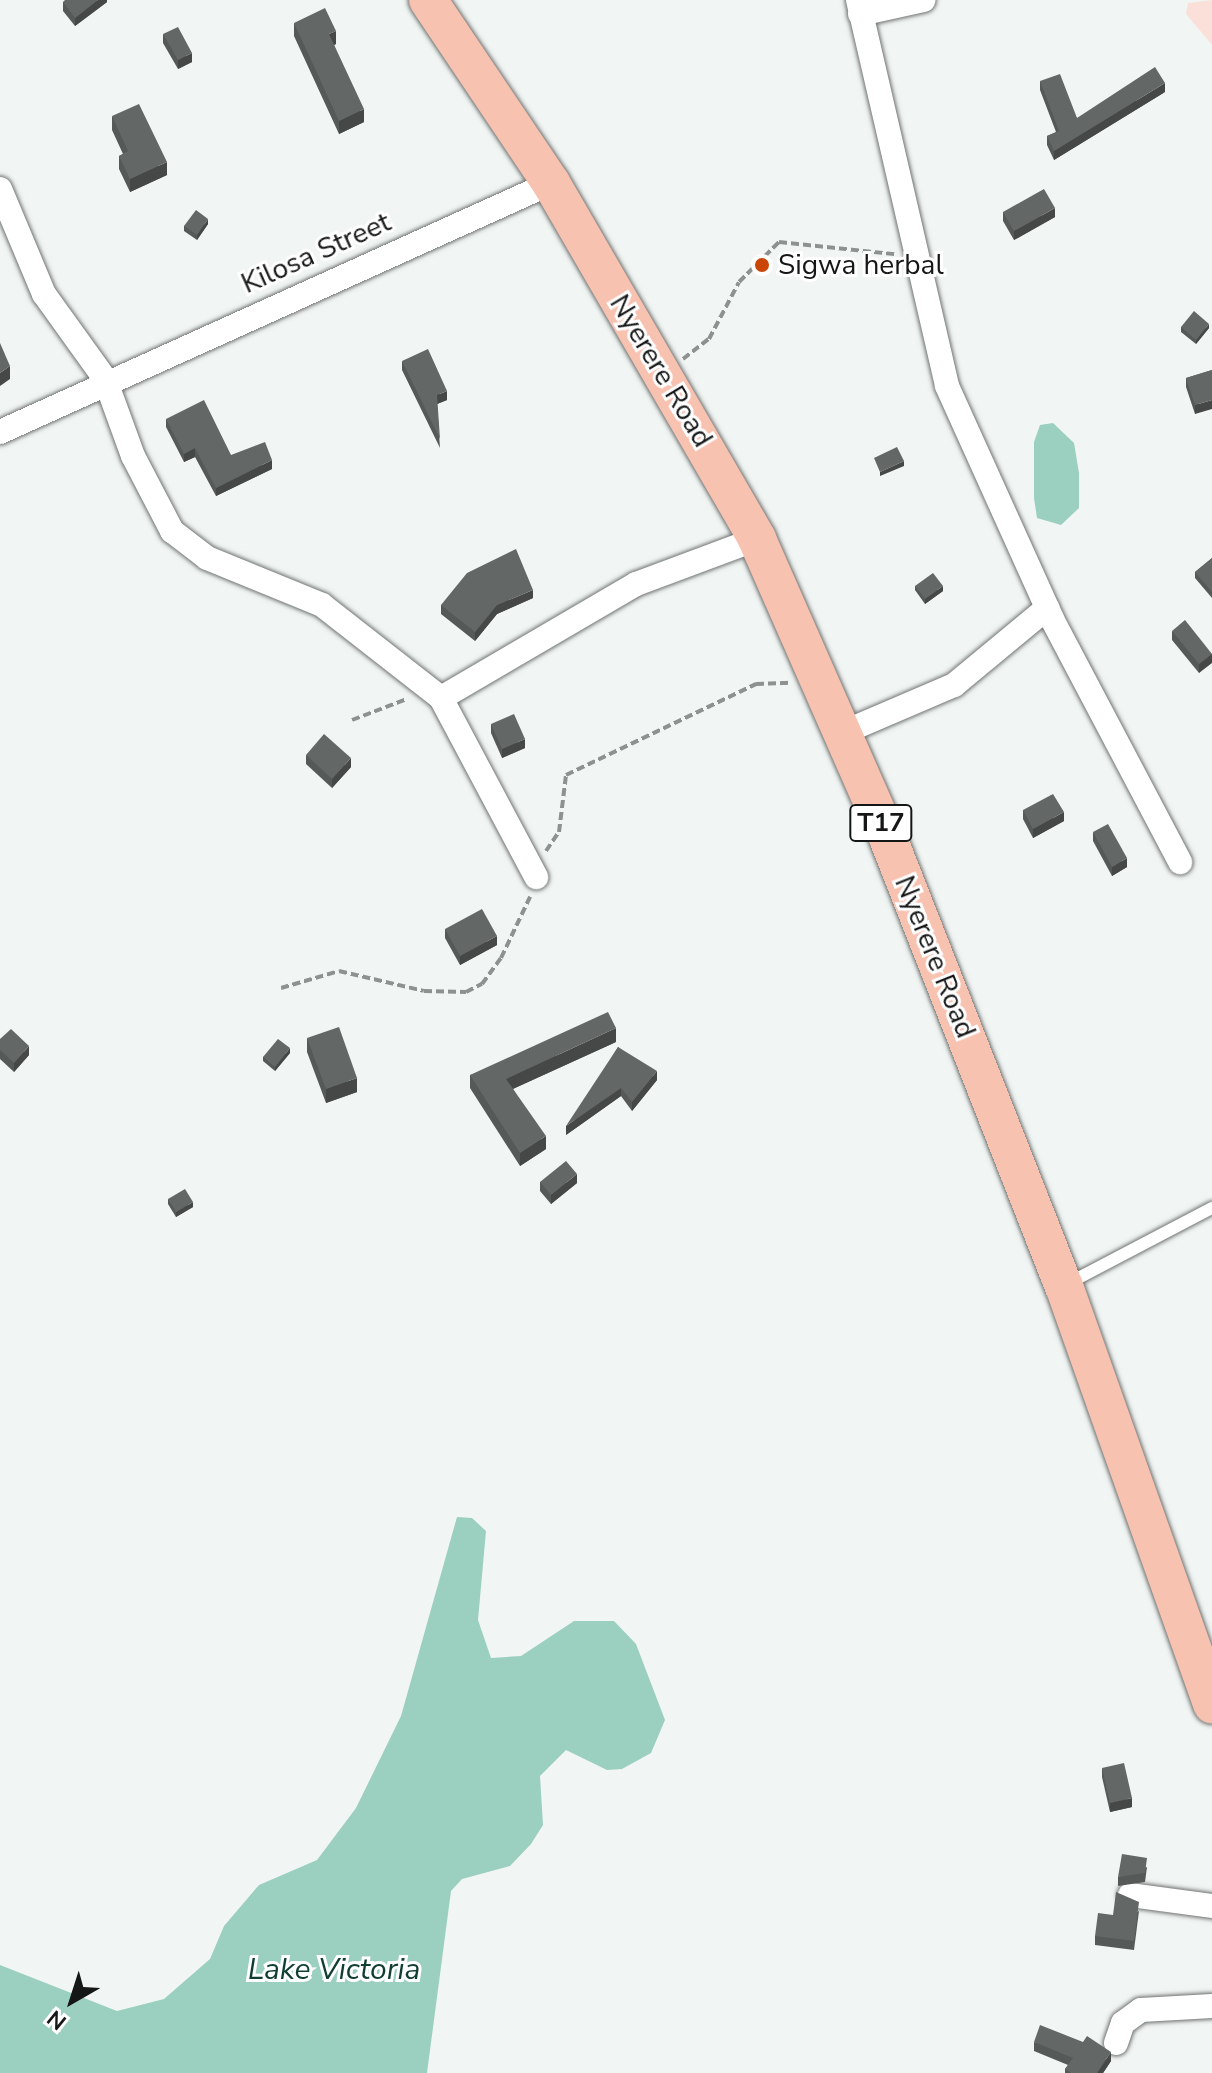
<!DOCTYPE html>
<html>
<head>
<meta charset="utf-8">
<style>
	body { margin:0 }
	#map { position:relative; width:1212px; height:2073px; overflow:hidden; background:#f1f6f4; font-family:"Nunito Sans",sans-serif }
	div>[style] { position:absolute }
	.green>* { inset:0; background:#fae0d8 }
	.water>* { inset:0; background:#9bcfbf }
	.path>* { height:4px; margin-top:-2px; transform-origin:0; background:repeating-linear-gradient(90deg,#8d918f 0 8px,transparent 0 12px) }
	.roads { filter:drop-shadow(0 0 2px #707372) drop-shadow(0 0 2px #707372) }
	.lane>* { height:12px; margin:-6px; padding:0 6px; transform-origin:6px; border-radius:6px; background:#fff }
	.street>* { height:24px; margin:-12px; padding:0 12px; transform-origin:12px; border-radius:12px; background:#fff }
	.primary>* { height:38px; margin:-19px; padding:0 19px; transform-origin:19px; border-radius:19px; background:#f8c2b1 }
	.wall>* { inset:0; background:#555958 }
	.shaded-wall>* { inset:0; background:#454847 }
	.building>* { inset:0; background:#636766 }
	.dots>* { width:22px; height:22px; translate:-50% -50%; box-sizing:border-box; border:4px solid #fff; border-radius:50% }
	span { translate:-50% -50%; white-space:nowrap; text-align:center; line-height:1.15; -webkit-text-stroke:6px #fff; paint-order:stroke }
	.shield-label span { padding:2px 6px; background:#fff; border:2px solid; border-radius:6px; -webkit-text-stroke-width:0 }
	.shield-label { font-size:26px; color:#151716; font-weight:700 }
	.street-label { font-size:28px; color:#151716 }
	.poi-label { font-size:28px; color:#151716 }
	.left { translate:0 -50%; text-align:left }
	.water-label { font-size:30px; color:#103e33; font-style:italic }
	.north { position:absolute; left:32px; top:1961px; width:80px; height:80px; -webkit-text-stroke:6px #fff; paint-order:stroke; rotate:219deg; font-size:22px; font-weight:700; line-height:32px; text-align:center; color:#151716 }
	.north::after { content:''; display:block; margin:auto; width:28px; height:36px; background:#151716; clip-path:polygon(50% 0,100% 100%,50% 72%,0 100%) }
</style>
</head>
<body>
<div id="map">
	<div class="green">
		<i style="clip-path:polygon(1212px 0,1212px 45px,1186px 14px,1188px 3px)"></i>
	</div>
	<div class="water">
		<i style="clip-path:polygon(1053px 423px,1074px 443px,1079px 473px,1079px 508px,1061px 525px,1037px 518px,1034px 498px,1034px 442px,1040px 425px)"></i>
		<i style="clip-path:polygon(457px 1517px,472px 1518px,486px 1531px,478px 1620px,491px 1658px,521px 1656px,574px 1621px,614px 1621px,636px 1644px,665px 1720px,651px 1753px,622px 1769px,607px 1770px,566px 1750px,540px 1776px,543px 1825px,531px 1844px,510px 1866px,462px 1879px,451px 1891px,427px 2073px,0 2073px,0 1965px,117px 2011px,164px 1999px,210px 1959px,224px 1926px,259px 1885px,317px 1860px,356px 1808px,401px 1716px)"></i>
	</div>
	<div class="path">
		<i style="left:683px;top:359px;width:33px;rotate:-38deg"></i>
		<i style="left:709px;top:339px;width:64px;rotate:-62.2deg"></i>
		<i style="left:739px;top:282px;width:57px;rotate:-45deg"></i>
		<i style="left:779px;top:242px;width:116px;rotate:6deg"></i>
		<i style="left:352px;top:720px;width:59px;rotate:-20.9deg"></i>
		<i style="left:546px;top:851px;width:23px;rotate:-56deg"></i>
		<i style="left:559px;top:832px;width:57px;rotate:-83deg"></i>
		<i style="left:566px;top:775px;width:211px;rotate:-25.6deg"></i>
		<i style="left:756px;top:684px;width:35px;rotate:-2deg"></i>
		<i style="left:281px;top:988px;width:60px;rotate:-16.3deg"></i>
		<i style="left:339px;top:971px;width:87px;rotate:13.2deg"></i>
		<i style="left:424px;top:991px;width:42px;rotate:1.4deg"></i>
		<i style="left:466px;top:992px;width:18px;rotate:-27deg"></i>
		<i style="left:482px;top:984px;width:32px;rotate:-54deg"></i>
		<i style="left:501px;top:958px;width:68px;rotate:-64.6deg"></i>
	</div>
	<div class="roads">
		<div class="lane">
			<i style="left:1067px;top:1284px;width:164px;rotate:-27.7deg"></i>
		</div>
		<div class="street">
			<i style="left:858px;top:0;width:396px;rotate:77deg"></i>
			<i style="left:947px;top:386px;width:256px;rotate:65.7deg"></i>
			<i style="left:1052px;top:619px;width:275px;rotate:62.2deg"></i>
			<i style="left:860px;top:14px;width:65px;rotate:-12.5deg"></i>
			<i style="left:0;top:189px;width:114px;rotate:67.3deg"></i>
			<i style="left:44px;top:294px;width:105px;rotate:54.3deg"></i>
			<i style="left:105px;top:379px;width:82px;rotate:70deg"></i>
			<i style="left:133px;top:456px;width:85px;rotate:62.5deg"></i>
			<i style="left:172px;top:531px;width:44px;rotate:37.6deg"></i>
			<i style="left:207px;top:558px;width:124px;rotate:22.2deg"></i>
			<i style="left:322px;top:605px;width:151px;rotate:38deg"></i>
			<i style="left:441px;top:698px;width:203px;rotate:62deg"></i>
			<i style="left:0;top:432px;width:605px;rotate:-24.32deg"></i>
			<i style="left:441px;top:698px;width:226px;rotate:-30.3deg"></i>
			<i style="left:636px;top:584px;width:129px;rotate:-20.4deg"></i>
			<i style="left:842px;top:733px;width:122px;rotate:-23.2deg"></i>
			<i style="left:954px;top:685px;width:121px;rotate:-39.6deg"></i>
			<i style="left:1130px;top:1895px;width:83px;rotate:7.6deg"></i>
			<i style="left:1116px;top:2043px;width:21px;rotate:-71deg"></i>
			<i style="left:1123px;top:2023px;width:22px;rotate:-36deg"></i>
			<i style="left:1141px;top:2010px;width:71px;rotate:-3.2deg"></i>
		</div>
		<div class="primary">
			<i style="left:428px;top:0;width:220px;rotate:56.1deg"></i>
			<i style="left:551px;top:183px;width:411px;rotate:59.9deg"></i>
			<i style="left:757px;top:539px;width:326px;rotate:66.3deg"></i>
			<i style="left:888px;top:838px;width:481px;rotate:68.6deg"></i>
			<i style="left:1064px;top:1286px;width:444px;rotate:70.5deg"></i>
		</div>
	</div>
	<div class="wall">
		<i style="clip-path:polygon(107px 0,107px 2px,75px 26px,63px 11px,63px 2px)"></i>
		<i style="clip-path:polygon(294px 23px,336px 44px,334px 45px,364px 122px,339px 134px,294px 36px)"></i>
		<i style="clip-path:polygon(163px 34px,192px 62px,178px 69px,163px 43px)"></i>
		<i style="clip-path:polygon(1040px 81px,1077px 118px,1165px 92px,1054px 160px,1047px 145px,1047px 136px,1056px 132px,1040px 90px)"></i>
		<i style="clip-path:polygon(112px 116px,167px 175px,130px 192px,119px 169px,119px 156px,123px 154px,112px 130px)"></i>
		<i style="clip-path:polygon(1003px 212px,1055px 217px,1014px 240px,1003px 221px)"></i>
		<i style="clip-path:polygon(208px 224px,197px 240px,184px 231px,184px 226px)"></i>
		<i style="clip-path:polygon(1181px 327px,1209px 328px,1196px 344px,1181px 332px)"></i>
		<i style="clip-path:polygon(402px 361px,447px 400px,437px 404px,440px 448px,402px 370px)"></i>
		<i style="clip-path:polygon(1212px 370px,1195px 414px,1186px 387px,1186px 378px)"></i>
		<i style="clip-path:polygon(166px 419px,231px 455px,272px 469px,216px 496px,195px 457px,184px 462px,166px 427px)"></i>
		<i style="clip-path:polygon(1212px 558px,1212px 598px,1195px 578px,1195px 572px)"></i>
		<i style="clip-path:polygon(915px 586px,943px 591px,925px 604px,915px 590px)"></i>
		<i style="clip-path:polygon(533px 598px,497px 614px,475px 641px,441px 614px,441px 605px)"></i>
		<i style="clip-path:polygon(1172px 631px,1212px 654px,1199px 673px,1172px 640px)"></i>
		<i style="clip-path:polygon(491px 724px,525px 748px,502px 758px,491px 733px)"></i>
		<i style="clip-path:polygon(306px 755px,351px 767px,332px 788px,306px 764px)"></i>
		<i style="clip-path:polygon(1023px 810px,1064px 821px,1033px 838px,1023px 819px)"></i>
		<i style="clip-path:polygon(1093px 832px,1127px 867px,1112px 876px,1093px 841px)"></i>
		<i style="clip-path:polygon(445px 929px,497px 945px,460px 965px,445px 938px)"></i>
		<i style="clip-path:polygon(307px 1038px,357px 1092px,326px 1103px,307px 1052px)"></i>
		<i style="clip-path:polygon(0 1039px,29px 1055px,14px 1072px,0 1059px)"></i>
		<i style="clip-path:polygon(616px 1042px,513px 1089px,546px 1149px,520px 1166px,470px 1088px,470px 1075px)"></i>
		<i style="clip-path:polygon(618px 1047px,657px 1080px,632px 1111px,621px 1096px,566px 1135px)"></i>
		<i style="clip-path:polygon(290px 1053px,275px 1071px,263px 1061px,263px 1057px)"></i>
		<i style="clip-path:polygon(540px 1182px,577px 1183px,551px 1204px,540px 1191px)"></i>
		<i style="clip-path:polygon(168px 1199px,193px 1207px,176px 1217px,168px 1204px)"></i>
		<i style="clip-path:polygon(1102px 1768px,1132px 1807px,1110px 1812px,1102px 1777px)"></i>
		<i style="clip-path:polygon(1147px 1867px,1145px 1882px,1118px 1886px,1118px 1877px)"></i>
		<i style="clip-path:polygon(1139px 1911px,1134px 1950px,1095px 1945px,1095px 1936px)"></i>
		<i style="clip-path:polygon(1034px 2042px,1111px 2061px,1103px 2073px,1065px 2073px,1065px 2069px,1068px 2065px,1034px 2051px)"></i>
	</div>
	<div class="shaded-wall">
		<i style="clip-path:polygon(98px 0,107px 0,107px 2px,75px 26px,75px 18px)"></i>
		<i style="clip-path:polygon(336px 31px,336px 44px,329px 47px,329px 34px)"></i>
		<i style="clip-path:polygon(192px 53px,192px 62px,178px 69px,178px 60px)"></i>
		<i style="clip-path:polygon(1165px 83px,1165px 92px,1054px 160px,1054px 151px)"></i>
		<i style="clip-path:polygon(364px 109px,364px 122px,339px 134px,339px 121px)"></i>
		<i style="clip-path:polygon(167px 162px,167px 175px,130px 192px,130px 179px)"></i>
		<i style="clip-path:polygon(1055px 208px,1055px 217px,1014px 240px,1014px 231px)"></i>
		<i style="clip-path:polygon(208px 219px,208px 224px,197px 240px,197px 235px)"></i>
		<i style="clip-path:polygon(1209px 324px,1209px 328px,1196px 344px,1196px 340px)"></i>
		<i style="clip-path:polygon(10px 366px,10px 379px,0 386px,0 373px)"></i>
		<i style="clip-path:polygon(447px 391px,447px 400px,437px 404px,437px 395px)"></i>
		<i style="clip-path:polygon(1212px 400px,1212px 409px,1195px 414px,1195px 405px)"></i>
		<i style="clip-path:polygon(195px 448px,195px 457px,184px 462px,184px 454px)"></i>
		<i style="clip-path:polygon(272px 460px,272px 469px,216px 496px,216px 488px)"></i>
		<i style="clip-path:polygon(904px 461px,904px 466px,880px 476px,880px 472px)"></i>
		<i style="clip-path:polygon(943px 586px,943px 591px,925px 604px,925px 599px)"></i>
		<i style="clip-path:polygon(533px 590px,533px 598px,497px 614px,475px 641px,475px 632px,497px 605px)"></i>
		<i style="clip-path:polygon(1212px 654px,1212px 663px,1199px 673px,1199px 664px)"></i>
		<i style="clip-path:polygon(525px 739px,525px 748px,502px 758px,502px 749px)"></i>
		<i style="clip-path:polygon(351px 758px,351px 767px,332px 788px,332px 779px)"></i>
		<i style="clip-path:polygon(1064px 812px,1064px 821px,1033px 838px,1033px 829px)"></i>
		<i style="clip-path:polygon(1127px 858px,1127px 867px,1112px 876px,1112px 867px)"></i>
		<i style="clip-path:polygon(497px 936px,497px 945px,460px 965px,460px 956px)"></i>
		<i style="clip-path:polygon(616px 1028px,616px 1042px,506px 1092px,506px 1079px)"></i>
		<i style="clip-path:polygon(29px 1046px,29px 1055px,14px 1072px,14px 1063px)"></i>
		<i style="clip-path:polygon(290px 1048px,290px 1053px,275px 1071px,275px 1067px)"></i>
		<i style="clip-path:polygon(657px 1071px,657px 1080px,632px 1111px,632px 1102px)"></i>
		<i style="clip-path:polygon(357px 1078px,357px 1092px,326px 1103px,326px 1089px)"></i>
		<i style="clip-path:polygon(621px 1088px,621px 1096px,566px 1135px,566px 1126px)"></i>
		<i style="clip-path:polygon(546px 1136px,546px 1149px,520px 1166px,520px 1153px)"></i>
		<i style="clip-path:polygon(577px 1174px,577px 1183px,551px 1204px,551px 1195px)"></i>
		<i style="clip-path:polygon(193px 1202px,193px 1207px,176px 1217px,176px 1212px)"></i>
		<i style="clip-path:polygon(1132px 1798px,1132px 1807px,1110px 1812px,1110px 1803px)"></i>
		<i style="clip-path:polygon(1111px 2052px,1111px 2061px,1103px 2073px,1097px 2073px)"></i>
	</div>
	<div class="building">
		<i style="clip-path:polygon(65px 0,98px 0,75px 18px,63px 2px)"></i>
		<i style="clip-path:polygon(325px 8px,336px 31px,329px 34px,364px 109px,339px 121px,294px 23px)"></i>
		<i style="clip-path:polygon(178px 27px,192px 53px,178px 60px,163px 34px)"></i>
		<i style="clip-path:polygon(1155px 67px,1165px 83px,1054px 151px,1047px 136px,1059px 131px,1040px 81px,1060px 74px,1077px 118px)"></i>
		<i style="clip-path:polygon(139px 104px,167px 162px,130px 179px,119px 156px,128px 151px,112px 116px)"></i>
		<i style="clip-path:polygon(1044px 189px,1055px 208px,1014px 231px,1003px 212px)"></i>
		<i style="clip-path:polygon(196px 210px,208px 219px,197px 235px,184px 226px)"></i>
		<i style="clip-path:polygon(1194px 311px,1209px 324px,1196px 340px,1181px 327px)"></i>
		<i style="clip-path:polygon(0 343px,10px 366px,0 373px)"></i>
		<i style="clip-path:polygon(428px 349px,447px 391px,437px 395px,440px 439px,402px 361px)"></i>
		<i style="clip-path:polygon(1212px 370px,1212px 400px,1195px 405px,1186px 378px)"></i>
		<i style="clip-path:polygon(204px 400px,231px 455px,265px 442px,272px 460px,216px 488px,195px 448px,184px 454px,166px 419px)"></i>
		<i style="clip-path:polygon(897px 447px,904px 461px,880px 472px,874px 458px)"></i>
		<i style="clip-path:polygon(516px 549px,533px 590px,497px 605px,475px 632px,441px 605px,467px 573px)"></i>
		<i style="clip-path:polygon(1212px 558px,1212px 592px,1195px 572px)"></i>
		<i style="clip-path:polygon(933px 573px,943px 586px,925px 599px,915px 586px)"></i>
		<i style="clip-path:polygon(1185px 620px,1212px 654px,1199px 664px,1172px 631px)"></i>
		<i style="clip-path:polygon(514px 714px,525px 739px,502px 749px,491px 724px)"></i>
		<i style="clip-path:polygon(324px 734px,351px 758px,332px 779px,306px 755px)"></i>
		<i style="clip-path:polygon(1053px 794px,1064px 812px,1033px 829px,1023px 810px)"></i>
		<i style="clip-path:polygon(1108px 824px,1127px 858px,1112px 867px,1093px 832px)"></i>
		<i style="clip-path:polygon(482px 909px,497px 936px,460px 956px,445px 929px)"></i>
		<i style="clip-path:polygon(608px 1012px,616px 1028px,506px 1079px,546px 1136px,520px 1153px,470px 1075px)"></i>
		<i style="clip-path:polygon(339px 1027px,357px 1078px,326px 1089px,307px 1038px)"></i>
		<i style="clip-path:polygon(11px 1029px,29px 1046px,14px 1063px,0 1050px,0 1039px)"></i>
		<i style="clip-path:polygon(278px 1039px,290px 1048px,275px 1067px,263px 1057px)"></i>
		<i style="clip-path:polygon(618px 1047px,657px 1071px,632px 1102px,621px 1088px,566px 1126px)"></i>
		<i style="clip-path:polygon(566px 1161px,577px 1174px,551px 1195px,540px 1182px)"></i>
		<i style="clip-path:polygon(185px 1189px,193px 1202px,176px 1212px,168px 1199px)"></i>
		<i style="clip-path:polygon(1124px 1763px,1132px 1798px,1110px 1803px,1102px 1768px)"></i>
		<i style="clip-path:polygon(1122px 1854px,1147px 1858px,1145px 1873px,1118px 1877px)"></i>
		<i style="clip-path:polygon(1116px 1892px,1139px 1902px,1134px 1941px,1095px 1936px,1098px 1913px,1113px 1915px)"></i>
		<i style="clip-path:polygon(1040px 2025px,1083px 2042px,1087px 2036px,1111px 2052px,1097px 2073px,1071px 2073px,1065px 2069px,1073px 2058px,1034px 2042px)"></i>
	</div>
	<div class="dots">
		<i style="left:762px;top:265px;background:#cb4506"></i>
	</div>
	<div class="shield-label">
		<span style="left:881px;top:823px">T17</span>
	</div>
	<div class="street-label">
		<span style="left:316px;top:253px;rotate:-24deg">Kilosa Street</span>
		<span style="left:661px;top:371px;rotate:59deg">Nyerere Road</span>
		<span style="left:935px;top:957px;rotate:68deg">Nyerere Road</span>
	</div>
	<div class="poi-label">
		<span class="left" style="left:778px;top:265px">Sigwa herbal</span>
	</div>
	<div class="water-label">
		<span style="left:334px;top:1970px">Lake Victoria</span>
	</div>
	<div class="north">N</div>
</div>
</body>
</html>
